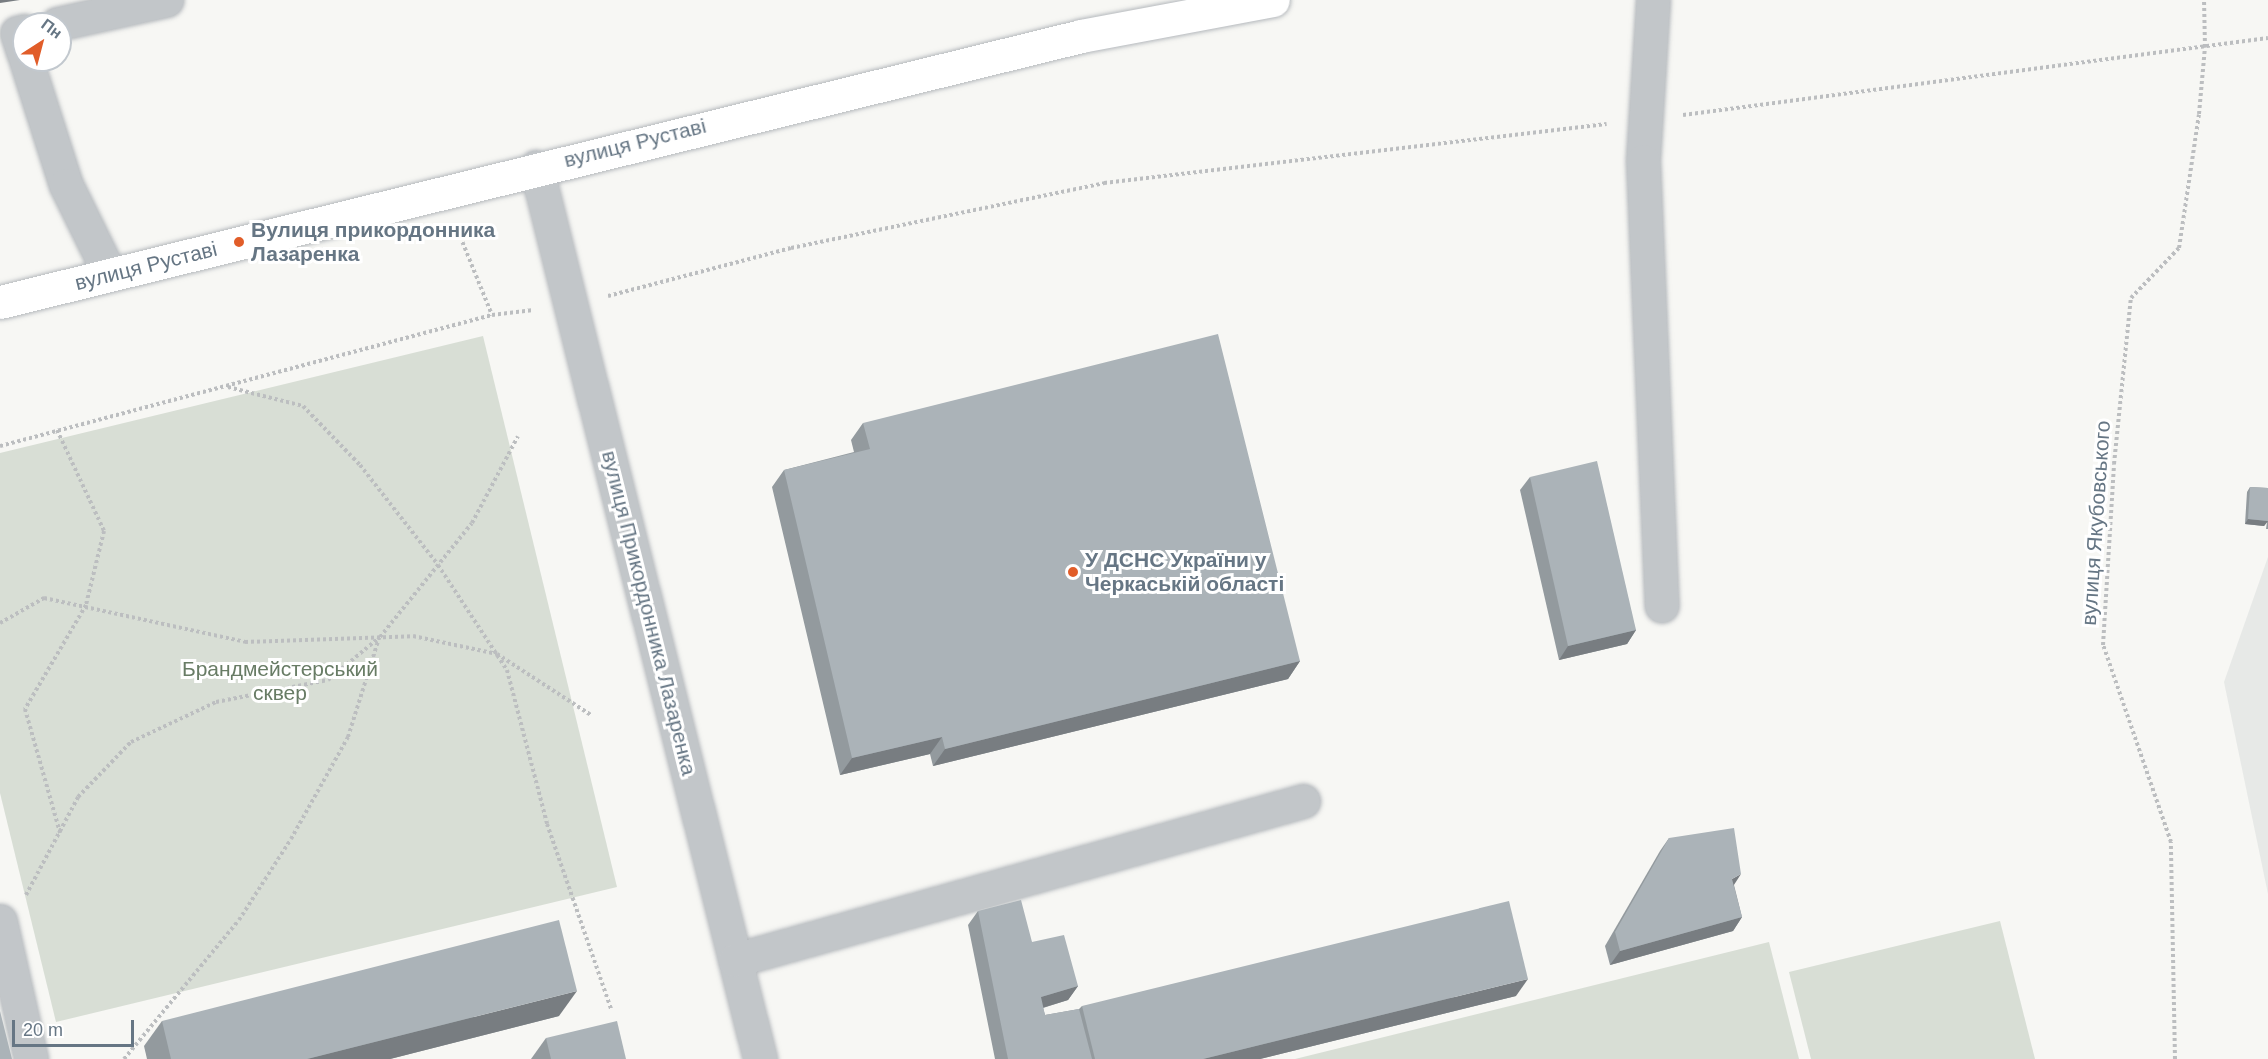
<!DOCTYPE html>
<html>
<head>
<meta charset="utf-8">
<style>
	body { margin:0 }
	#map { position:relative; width:2268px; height:1059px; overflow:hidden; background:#f7f7f4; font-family:Arial,sans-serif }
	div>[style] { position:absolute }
	.built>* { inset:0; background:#e7e9e7 }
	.green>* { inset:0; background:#d8ded5 }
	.path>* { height:4px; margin-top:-2px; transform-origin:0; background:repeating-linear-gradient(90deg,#bcbec0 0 3px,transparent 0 6px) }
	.roads { filter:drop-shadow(0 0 2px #b5b9bd) drop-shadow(0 0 2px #b5b9bd) }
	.minor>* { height:33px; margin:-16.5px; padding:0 16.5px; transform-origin:16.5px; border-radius:16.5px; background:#c2c6c9 }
	.major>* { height:33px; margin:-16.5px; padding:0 16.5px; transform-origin:16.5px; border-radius:16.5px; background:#fff }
	.wall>* { inset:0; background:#939a9e }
	.shaded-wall>* { inset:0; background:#787d81 }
	.building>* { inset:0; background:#abb3b8 }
	.dots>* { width:16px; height:16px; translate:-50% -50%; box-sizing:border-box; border:3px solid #fff; border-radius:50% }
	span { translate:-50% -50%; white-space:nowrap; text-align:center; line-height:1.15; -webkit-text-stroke:6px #fff; paint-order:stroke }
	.street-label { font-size:21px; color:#667684 }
	.poi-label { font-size:21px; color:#667684; font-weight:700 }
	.left { translate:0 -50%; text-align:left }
	.park-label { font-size:21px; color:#687c65 }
	.north { position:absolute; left:12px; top:12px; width:60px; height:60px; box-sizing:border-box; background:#fff; border:2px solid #c2c8ce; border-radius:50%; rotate:36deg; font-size:16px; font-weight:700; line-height:24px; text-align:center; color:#667684 }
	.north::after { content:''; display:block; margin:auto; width:21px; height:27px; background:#e15d29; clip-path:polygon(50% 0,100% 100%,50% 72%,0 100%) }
	.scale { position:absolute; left:12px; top:1020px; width:122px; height:27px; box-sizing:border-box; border:3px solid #667684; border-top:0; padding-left:8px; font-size:18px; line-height:21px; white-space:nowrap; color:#667684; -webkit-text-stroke:4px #fff; paint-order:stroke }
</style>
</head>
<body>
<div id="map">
	<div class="built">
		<i style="clip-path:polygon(2268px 557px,2268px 894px,2224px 682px)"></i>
	</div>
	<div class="green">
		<i style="clip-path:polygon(483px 336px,617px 887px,56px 1022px,0 793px,0 453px)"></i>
		<i style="clip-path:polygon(2000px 921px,2035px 1059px,1811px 1059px,1789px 972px)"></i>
		<i style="clip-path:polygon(1769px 942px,1799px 1059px,1295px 1059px)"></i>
	</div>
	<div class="path">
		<i style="left:1683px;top:115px;width:590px;rotate:-7.5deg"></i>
		<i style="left:458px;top:231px;width:91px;rotate:68deg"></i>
		<i style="left:608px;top:296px;width:189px;rotate:-14.7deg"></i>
		<i style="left:791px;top:248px;width:320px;rotate:-11.7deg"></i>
		<i style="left:1104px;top:183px;width:506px;rotate:-6.69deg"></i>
		<i style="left:228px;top:387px;width:77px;rotate:14.2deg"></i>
		<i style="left:303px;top:406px;width:82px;rotate:46deg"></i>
		<i style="left:360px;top:465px;width:127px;rotate:52deg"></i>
		<i style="left:438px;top:565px;width:126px;rotate:56.7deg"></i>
		<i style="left:507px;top:670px;width:159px;rotate:75.4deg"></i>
		<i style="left:547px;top:824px;width:196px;rotate:70.9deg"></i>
		<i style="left:57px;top:430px;width:111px;rotate:65deg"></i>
		<i style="left:104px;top:531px;width:76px;rotate:103.7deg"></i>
		<i style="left:86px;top:605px;width:121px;rotate:120.4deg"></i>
		<i style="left:25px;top:709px;width:129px;rotate:74.2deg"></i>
		<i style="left:0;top:446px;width:509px;rotate:-14.91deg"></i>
		<i style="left:492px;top:315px;width:42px;rotate:-6.8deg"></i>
		<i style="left:0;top:623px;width:51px;rotate:-29.6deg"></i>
		<i style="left:44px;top:598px;width:206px;rotate:12.3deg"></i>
		<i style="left:245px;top:642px;width:168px;rotate:-2deg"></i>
		<i style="left:413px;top:636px;width:86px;rotate:12.1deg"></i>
		<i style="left:497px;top:654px;width:112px;rotate:33deg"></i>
		<i style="left:26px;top:895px;width:111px;rotate:-62deg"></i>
		<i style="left:78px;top:797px;width:76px;rotate:-46.1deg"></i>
		<i style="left:131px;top:742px;width:94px;rotate:-25.2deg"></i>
		<i style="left:216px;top:702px;width:114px;rotate:-11.1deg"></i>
		<i style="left:328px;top:680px;width:67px;rotate:-39.6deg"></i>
		<i style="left:380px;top:637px;width:146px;rotate:-51.1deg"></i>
		<i style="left:472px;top:523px;width:98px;rotate:-62.1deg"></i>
		<i style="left:124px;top:1059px;width:180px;rotate:-50.4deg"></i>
		<i style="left:239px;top:920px;width:96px;rotate:-57.3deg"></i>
		<i style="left:291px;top:839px;width:117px;rotate:-60.8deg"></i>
		<i style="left:348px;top:737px;width:104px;rotate:-72.6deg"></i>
		<i style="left:2175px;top:1059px;width:217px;rotate:-91.1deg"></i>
		<i style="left:2171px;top:842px;width:208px;rotate:-109deg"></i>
		<i style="left:2103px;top:645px;width:181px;rotate:-86.5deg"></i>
		<i style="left:2114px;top:464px;width:167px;rotate:-84.2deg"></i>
		<i style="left:2131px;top:298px;width:69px;rotate:-46.2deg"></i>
		<i style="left:2179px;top:248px;width:135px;rotate:-81.5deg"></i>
		<i style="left:2199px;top:114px;width:67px;rotate:-84.9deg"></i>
		<i style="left:2205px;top:47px;width:47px;rotate:-91.2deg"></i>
	</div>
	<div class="roads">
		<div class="minor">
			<i style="left:1653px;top:0;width:161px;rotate:93.6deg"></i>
			<i style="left:1643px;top:161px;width:445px;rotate:87.6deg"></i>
			<i style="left:57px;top:24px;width:112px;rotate:-12.4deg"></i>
			<i style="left:24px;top:31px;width:7px;rotate:164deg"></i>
			<i style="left:17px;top:33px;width:22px;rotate:72deg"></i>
			<i style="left:26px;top:60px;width:131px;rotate:72.3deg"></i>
			<i style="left:66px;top:185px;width:100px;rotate:63.9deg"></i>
			<i style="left:536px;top:167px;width:920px;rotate:75.9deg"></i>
			<i style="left:0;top:921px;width:141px;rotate:77.3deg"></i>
			<i style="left:735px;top:960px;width:590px;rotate:-15.64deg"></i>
		</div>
		<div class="major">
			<i style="left:0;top:302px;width:1113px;rotate:-13.82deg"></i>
			<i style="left:1081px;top:36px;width:195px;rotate:-10.6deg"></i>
		</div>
	</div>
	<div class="wall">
		<i style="clip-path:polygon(863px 423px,1300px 661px,1288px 679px,933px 766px,930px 754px,840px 775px,772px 487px,784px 470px,854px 452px,851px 440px)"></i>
		<i style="clip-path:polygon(1530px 477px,1636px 630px,1627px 644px,1559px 660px,1520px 490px)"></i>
		<i style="clip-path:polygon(2250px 487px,2268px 488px,2268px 529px,2266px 529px,2267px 522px,2264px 526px,2245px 524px,2247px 492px)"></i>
		<i style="clip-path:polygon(1669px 838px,1734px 885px,1742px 917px,1733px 931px,1610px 965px,1605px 946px,1660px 851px)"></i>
		<i style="clip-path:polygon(978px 911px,1032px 942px,1078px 986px,1068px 1000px,1043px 1008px,1045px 1015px,1079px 1009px,1082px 1006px,1516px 996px,1260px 1059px,995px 1059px,968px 925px)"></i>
		<i style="clip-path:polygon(559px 1016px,390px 1059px,147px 1059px,144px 1046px,162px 1021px)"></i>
		<i style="clip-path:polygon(546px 1038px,626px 1059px,531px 1059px)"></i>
	</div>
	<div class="shaded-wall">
		<i style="clip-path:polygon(0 0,20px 0,0 3px)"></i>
		<i style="clip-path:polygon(2248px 519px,2268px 521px,2264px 526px,2245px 524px)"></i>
		<i style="clip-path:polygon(1636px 630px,1627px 644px,1559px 660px,1568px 646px)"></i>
		<i style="clip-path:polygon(1300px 661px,1288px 679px,933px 766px,945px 749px)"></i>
		<i style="clip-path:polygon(942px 737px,930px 754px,840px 775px,852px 758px)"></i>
		<i style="clip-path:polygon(1741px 874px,1732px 888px,1732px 879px)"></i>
		<i style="clip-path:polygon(1742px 917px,1733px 931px,1610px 965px,1620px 951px)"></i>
		<i style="clip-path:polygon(1528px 979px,1516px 996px,1260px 1059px,1203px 1059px)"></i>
		<i style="clip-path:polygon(1078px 986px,1068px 1000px,1032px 1011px,1041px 997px)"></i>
		<i style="clip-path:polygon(577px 991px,559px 1016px,390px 1059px,307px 1059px)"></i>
	</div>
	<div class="building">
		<i style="clip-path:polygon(1218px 334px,1300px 661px,945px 749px,942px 737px,852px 758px,784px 470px,870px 449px,863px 423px)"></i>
		<i style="clip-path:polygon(1597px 461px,1636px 630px,1568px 646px,1530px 477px)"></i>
		<i style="clip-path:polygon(2250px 487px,2268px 488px,2268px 521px,2248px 519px)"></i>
		<i style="clip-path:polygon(1734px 828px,1741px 874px,1732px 879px,1742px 917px,1620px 951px,1615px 932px,1669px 838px)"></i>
		<i style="clip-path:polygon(1021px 900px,1032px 942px,1064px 935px,1078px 986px,1041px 997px,1045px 1015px,1079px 1009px,1092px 1059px,1008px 1059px,978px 911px)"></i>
		<i style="clip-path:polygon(1509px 901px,1528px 979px,1203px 1059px,1095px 1059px,1082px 1006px)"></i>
		<i style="clip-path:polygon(559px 920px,577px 991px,307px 1059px,171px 1059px,162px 1021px)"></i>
		<i style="clip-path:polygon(0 1011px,12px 1059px,0 1059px)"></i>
		<i style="clip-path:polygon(617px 1021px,626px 1059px,551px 1059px,546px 1038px)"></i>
	</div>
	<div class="dots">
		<i style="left:239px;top:242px;background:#e15d29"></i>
		<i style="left:1073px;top:572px;background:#e15d29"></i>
	</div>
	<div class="street-label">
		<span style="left:635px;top:143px;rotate:-14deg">вулиця Руставі</span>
		<span style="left:146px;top:266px;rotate:-14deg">вулиця Руставі</span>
		<span style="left:2096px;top:523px;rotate:-86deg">вулиця Якубовського</span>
		<span style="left:649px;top:613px;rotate:76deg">вулиця Прикордонника Лазаренка</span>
	</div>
	<div class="poi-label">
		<span class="left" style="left:251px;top:242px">Вулиця прикордонника<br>Лазаренка</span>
		<span class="left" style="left:1085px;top:572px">У ДСНС України у<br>Черкаській області</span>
	</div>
	<div class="park-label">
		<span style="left:280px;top:681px">Брандмейстерський<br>сквер</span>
	</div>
	<div class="north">Пн</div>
	<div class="scale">20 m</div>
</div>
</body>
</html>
